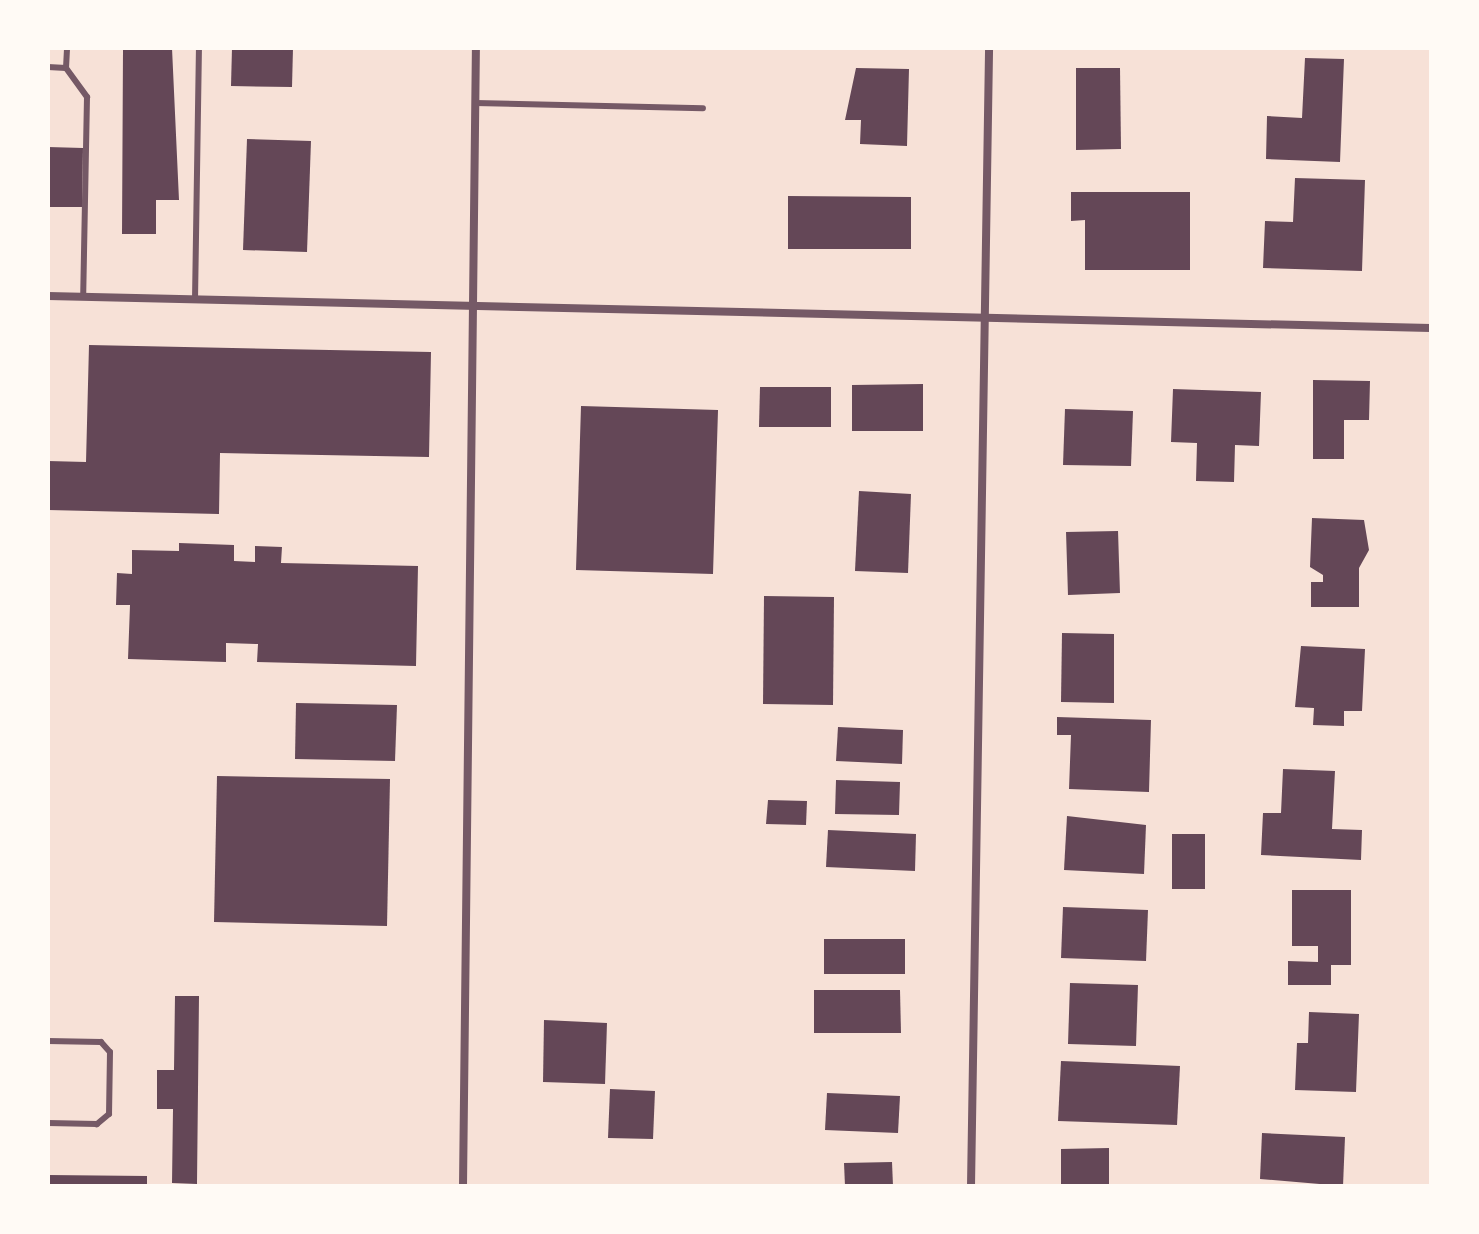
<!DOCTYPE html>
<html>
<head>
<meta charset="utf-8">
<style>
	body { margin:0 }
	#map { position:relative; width:1479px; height:1234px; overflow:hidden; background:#f7e1d7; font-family:Overpass,sans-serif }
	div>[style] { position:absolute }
	.building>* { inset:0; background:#644757 }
	.service>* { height:6px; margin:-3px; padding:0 3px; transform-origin:3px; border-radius:3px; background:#755966 }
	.minor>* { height:8px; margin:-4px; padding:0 4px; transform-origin:4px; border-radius:4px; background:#755966 }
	span { translate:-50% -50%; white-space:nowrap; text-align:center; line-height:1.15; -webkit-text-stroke:7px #fffaf5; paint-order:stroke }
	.frame { position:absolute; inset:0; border:50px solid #fffaf5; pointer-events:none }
</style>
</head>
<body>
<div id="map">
	<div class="building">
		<i style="clip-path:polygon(123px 48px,172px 48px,179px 200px,156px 200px,156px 234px,122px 234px)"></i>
		<i style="clip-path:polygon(232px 48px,293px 48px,292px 87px,231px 86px)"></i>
		<i style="clip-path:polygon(1305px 58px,1344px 59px,1340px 162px,1266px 159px,1267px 116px,1302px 118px)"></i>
		<i style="clip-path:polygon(856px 68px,909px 69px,907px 146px,860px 144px,861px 120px,845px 120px)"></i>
		<i style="clip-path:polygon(1076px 68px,1120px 68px,1121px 149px,1076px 150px)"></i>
		<i style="clip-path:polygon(247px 139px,311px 141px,307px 252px,243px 250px)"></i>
		<i style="clip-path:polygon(48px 147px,83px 148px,82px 207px,48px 207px)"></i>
		<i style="clip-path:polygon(1295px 178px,1365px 180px,1362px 271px,1263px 268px,1265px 221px,1293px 222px)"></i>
		<i style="clip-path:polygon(1071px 192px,1190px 192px,1190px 270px,1085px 270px,1085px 220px,1071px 221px)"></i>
		<i style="clip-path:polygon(788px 196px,911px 197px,911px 249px,788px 249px)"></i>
		<i style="clip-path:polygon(89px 345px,431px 352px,429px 457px,220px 453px,219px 514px,48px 510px,48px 461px,86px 462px)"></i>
		<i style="clip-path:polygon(1313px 380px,1370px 381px,1369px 420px,1344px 420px,1344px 459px,1313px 459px)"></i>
		<i style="clip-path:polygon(923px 384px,923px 431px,852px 431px,852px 385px)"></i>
		<i style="clip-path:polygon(760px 387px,831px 387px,831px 427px,759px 427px)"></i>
		<i style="clip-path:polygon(1173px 389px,1261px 392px,1259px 446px,1235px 445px,1234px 482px,1196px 481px,1197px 443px,1171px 442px)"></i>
		<i style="clip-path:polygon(581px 406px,718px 410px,713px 574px,576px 570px)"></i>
		<i style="clip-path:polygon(1065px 409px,1133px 411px,1131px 466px,1063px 465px)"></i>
		<i style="clip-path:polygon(859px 491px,911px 494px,908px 573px,855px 571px)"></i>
		<i style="clip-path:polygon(1312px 518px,1364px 520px,1369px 550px,1359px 568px,1359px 607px,1311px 607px,1311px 582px,1323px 582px,1323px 575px,1310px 567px)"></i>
		<i style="clip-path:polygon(1118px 531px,1120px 593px,1068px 595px,1066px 532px)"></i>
		<i style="clip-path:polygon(179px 543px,234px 545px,234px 561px,255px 562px,255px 546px,282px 547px,281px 563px,418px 566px,416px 666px,257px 662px,258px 644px,226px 643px,226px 662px,128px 659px,130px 605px,116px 605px,117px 573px,132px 574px,132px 550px,179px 551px)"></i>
		<i style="clip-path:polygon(764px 596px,834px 597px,833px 705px,763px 704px)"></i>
		<i style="clip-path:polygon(1062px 633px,1114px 634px,1114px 703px,1061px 702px)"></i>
		<i style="clip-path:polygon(1301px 646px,1365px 649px,1362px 711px,1344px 711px,1344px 726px,1313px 725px,1314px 708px,1295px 707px)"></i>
		<i style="clip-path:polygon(296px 703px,397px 705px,395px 761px,295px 759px)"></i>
		<i style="clip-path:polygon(1057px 717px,1151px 720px,1149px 792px,1069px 789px,1071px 735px,1057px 735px)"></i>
		<i style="clip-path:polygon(838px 727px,903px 730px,902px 764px,836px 761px)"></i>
		<i style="clip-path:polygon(1283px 769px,1335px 771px,1332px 829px,1362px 830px,1361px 860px,1261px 855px,1263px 813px,1281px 813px)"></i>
		<i style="clip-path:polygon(217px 776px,390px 779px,387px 926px,214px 922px)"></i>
		<i style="clip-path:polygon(836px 780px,900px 782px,899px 815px,835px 814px)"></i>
		<i style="clip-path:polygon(768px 800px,807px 801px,806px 825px,766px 824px)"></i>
		<i style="clip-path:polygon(1067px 816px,1146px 825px,1144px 874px,1064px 870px)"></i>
		<i style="clip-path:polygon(828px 830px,916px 834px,915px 871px,826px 867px)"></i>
		<i style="clip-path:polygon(1172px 834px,1205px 834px,1205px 889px,1172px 889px)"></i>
		<i style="clip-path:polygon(1292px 890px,1351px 890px,1351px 965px,1331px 965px,1331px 985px,1288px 985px,1288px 961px,1318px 962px,1318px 946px,1292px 946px)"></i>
		<i style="clip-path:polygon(1063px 907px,1148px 910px,1146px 961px,1061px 958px)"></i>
		<i style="clip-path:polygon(824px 939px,905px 939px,905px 974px,824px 974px)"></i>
		<i style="clip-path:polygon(1070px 983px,1138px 985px,1136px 1046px,1068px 1044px)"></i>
		<i style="clip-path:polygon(814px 990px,900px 990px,901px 1033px,814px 1033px)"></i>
		<i style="clip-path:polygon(175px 996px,199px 996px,197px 1184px,172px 1183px,173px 1109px,157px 1109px,157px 1070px,174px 1070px)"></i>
		<i style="clip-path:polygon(1309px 1012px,1359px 1014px,1356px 1092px,1295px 1090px,1297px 1043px,1308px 1043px)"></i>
		<i style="clip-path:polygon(544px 1020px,607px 1023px,605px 1084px,543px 1082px)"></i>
		<i style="clip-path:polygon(1061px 1061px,1180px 1066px,1177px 1125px,1058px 1121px)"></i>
		<i style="clip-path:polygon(610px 1089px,655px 1091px,653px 1139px,608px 1138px)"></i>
		<i style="clip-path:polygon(827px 1093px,900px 1096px,898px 1133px,825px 1130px)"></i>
		<i style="clip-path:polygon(1262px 1133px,1345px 1137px,1343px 1186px,1260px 1179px)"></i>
		<i style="clip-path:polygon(1109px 1148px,1109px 1186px,1061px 1186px,1061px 1149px)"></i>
		<i style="clip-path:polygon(892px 1162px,893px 1186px,845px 1186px,844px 1163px)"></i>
		<i style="clip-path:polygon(48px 1175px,147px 1176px,147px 1186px,48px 1186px)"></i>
	</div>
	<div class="service">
		<i style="left:48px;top:67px;width:18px;rotate:3deg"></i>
		<i style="left:66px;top:68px;width:36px;rotate:54deg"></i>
		<i style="left:87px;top:97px;width:200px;rotate:91.1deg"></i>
		<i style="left:66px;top:68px;width:20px;rotate:-87deg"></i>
		<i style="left:475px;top:103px;width:228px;rotate:1.3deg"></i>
		<i style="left:195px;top:300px;width:252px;rotate:-89.1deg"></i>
		<i style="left:48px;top:1041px;width:53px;rotate:1.1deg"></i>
		<i style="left:101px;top:1042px;width:13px;rotate:48deg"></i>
		<i style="left:110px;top:1052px;width:62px;rotate:90.9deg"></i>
		<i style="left:109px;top:1114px;width:16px;rotate:140deg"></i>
		<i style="left:97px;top:1124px;width:49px;rotate:-178.8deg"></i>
	</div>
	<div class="minor">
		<i style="left:48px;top:296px;width:1383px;rotate:1.33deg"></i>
		<i style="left:463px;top:1186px;width:1138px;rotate:-89.35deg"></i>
		<i style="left:971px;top:1186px;width:1138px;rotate:-89.09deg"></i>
	</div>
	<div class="frame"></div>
</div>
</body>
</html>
